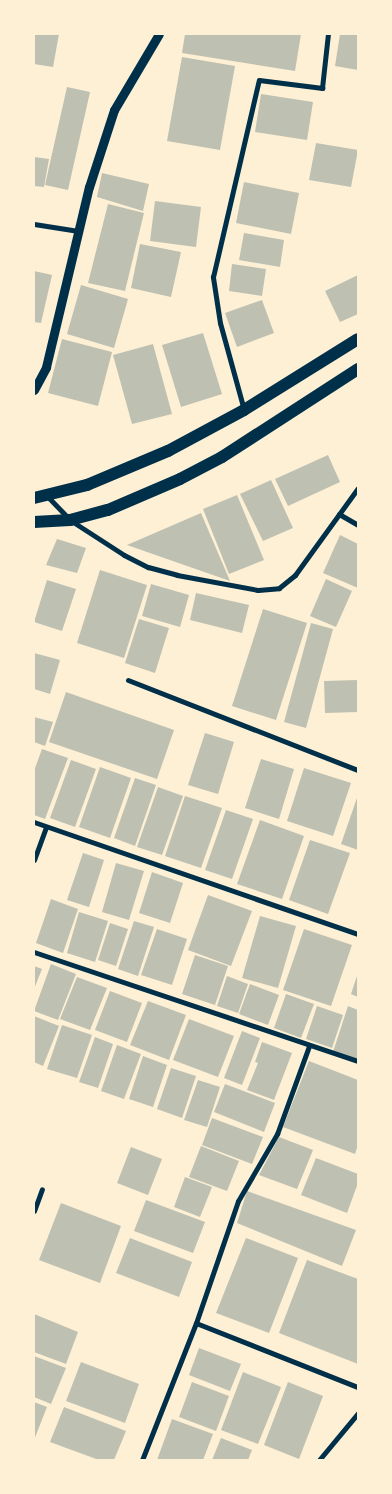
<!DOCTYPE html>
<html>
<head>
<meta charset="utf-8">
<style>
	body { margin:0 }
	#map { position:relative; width:392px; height:1494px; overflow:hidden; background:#fdf0d5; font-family:"PT Sans Narrow",sans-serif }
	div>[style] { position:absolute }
	.building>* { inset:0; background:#bec0b2 }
	.minor>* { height:5px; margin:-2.5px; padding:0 2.5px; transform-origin:2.5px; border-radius:2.5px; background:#003049 }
	.tertiary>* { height:9px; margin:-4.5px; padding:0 4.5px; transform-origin:4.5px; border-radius:4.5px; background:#003049 }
	.primary>* { height:12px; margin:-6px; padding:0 6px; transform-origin:6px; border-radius:6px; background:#003049 }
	span { translate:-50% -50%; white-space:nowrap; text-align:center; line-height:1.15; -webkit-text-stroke:4px #fdf0d5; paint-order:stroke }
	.frame { position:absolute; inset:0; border:35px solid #fdf0d5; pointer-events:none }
</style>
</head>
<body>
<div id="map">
	<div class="building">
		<i style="clip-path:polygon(34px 34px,59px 34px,53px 67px,34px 64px)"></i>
		<i style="clip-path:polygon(185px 34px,301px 34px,295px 71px,182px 53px)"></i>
		<i style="clip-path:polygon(340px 34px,358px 34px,358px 70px,335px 66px)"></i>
		<i style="clip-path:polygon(182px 57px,235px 66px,220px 150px,167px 141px)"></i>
		<i style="clip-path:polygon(67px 87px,90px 92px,68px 190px,45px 185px)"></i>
		<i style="clip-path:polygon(261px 94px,313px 102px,307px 140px,255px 132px)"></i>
		<i style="clip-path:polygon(316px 143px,358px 150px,351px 187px,309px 180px)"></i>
		<i style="clip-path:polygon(34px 157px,49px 159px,44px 187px,34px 186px)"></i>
		<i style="clip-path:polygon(102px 173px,149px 184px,143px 211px,97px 197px)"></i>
		<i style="clip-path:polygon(244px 182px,299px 193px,291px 234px,236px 223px)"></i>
		<i style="clip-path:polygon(155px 201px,201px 207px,196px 247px,150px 241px)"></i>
		<i style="clip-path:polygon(108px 204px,144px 213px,125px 291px,88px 283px)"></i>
		<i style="clip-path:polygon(244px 233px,284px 240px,280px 267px,239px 260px)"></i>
		<i style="clip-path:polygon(140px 244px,181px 252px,171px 297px,131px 288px)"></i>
		<i style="clip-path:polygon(232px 264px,266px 269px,262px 296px,229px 291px)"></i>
		<i style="clip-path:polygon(34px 271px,52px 275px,41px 323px,34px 322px)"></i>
		<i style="clip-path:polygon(358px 275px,358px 314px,340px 322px,325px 291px)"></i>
		<i style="clip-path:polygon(81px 285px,128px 299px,114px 348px,67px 334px)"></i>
		<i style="clip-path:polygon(262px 300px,274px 333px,237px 347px,225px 313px)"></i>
		<i style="clip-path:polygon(203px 333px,222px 394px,181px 407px,162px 345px)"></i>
		<i style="clip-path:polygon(62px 339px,112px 352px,98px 406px,48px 393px)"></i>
		<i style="clip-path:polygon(153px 344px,172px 414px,132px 424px,113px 355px)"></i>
		<i style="clip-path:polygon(328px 455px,340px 482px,288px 506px,275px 479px)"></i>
		<i style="clip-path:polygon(271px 480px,293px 528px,263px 541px,240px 494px)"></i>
		<i style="clip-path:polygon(237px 495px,264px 560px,229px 574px,203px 509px)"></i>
		<i style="clip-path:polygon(201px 513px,230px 581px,127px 545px)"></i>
		<i style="clip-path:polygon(340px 535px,358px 544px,358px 588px,323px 573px)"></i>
		<i style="clip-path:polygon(57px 539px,86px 548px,77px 573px,46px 565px)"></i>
		<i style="clip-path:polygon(100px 570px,147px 585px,124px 658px,77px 643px)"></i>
		<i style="clip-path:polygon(326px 579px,352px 591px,336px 627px,310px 616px)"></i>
		<i style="clip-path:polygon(47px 580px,76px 589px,62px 631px,34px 622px)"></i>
		<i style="clip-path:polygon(151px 584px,189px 595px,180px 627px,142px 616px)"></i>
		<i style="clip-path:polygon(196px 593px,249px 605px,242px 633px,190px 620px)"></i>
		<i style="clip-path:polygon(263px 609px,307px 623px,276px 720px,232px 706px)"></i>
		<i style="clip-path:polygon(139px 619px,169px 628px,155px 673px,125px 663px)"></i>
		<i style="clip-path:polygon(311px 623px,333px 629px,306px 728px,284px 722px)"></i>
		<i style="clip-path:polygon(34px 653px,60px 660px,50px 694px,34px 689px)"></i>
		<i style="clip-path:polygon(358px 680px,358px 712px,325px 713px,324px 681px)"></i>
		<i style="clip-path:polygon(66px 692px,174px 730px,157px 779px,49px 742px)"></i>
		<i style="clip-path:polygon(34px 717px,53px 722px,45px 746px,34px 742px)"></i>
		<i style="clip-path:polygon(205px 733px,234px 742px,218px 794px,188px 785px)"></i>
		<i style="clip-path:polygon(42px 749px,68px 758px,45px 819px,34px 815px,34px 771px)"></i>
		<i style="clip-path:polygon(261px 759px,294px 769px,279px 819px,245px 808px)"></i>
		<i style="clip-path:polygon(71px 760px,96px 769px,75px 827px,50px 818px)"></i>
		<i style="clip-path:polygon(100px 767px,131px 778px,110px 838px,79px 827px)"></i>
		<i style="clip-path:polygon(304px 768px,351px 783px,333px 836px,287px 821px)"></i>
		<i style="clip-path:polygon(135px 778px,156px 785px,135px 846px,114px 838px)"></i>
		<i style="clip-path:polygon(158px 787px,183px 796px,162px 855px,137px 847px)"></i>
		<i style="clip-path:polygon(358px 795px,358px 850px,341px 844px)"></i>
		<i style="clip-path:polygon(185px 796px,222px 808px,201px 868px,165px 856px)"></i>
		<i style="clip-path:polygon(226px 810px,253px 819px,232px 879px,205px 870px)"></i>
		<i style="clip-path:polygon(260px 820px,304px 836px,282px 899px,237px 884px)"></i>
		<i style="clip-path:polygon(310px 840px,350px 853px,328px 914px,289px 900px)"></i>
		<i style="clip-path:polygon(83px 853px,104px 860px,89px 907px,67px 900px)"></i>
		<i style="clip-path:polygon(116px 863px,144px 871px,129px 920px,102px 912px)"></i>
		<i style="clip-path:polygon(152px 872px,183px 883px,170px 923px,139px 913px)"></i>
		<i style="clip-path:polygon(208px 895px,252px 911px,231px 966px,188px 950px)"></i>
		<i style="clip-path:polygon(51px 899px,78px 909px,63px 953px,36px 943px)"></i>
		<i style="clip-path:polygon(79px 912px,108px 921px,95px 962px,67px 953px)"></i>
		<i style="clip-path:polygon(260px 916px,296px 926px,278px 988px,242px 978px)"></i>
		<i style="clip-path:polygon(134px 921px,154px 927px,138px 976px,118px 969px)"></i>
		<i style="clip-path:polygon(110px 923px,128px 929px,116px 966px,98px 960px)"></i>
		<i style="clip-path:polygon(157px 929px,187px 939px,172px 985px,141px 975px)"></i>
		<i style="clip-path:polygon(304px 929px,352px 945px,331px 1006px,283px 990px)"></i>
		<i style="clip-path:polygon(195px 955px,228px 966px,215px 1005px,182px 994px)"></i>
		<i style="clip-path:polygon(51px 964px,76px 974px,58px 1020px,34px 1011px)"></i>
		<i style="clip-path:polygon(34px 966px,42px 969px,34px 989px)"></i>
		<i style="clip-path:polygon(358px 973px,358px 997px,351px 994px)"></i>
		<i style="clip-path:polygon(227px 976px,248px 984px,238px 1013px,217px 1006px)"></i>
		<i style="clip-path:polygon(77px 977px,107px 988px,90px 1030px,60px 1019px)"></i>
		<i style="clip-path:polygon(250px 984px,279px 995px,268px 1025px,239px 1014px)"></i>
		<i style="clip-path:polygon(110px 991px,142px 1003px,127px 1042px,95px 1030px)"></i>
		<i style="clip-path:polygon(286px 994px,314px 1004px,301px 1038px,274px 1028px)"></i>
		<i style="clip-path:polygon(148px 1001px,186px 1015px,169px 1060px,130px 1045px)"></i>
		<i style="clip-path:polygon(317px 1006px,343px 1015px,332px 1048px,306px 1039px)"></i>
		<i style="clip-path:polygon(348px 1006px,358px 1010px,358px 1060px,333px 1052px)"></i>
		<i style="clip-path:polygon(34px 1016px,59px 1026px,43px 1066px,34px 1062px)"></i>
		<i style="clip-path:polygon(189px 1019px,234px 1036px,218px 1077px,173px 1060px)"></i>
		<i style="clip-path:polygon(62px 1025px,92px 1035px,77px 1078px,47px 1069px)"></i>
		<i style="clip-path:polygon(242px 1031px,260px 1038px,242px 1085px,224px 1078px)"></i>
		<i style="clip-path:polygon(95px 1037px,113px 1044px,98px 1088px,79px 1082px)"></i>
		<i style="clip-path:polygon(262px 1042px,292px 1053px,274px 1100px,247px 1090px,258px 1063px,255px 1062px)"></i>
		<i style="clip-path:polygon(117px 1045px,141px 1054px,124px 1099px,101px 1091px)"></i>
		<i style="clip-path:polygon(143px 1056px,167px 1065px,153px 1107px,129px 1099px)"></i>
		<i style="clip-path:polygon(309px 1061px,358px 1080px,358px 1145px,355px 1154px,283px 1127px)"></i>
		<i style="clip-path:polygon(171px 1068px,196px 1076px,182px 1118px,157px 1109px)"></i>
		<i style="clip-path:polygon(198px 1080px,220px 1087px,207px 1127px,184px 1120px)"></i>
		<i style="clip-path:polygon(225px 1084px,275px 1103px,264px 1132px,214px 1112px)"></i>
		<i style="clip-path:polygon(212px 1118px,263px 1137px,252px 1164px,202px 1145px)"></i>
		<i style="clip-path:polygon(279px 1137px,313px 1150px,297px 1189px,259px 1175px)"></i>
		<i style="clip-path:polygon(201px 1146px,239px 1161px,227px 1191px,189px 1177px)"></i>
		<i style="clip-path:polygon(131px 1147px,162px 1159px,148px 1195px,117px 1183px)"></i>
		<i style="clip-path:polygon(316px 1158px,358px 1174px,358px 1183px,347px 1213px,301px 1195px)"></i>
		<i style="clip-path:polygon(185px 1177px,212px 1187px,200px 1217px,174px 1207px)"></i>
		<i style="clip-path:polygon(247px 1191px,356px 1230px,342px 1266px,237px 1223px)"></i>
		<i style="clip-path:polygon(146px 1200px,205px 1222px,193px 1253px,134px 1231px)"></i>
		<i style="clip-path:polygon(61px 1203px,121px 1226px,100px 1283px,39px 1260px)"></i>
		<i style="clip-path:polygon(130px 1238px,192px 1262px,179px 1297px,116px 1273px)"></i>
		<i style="clip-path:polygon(246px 1238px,298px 1258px,269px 1333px,216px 1313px)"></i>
		<i style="clip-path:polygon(307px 1260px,358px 1279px,358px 1364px,279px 1333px)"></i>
		<i style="clip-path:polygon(34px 1314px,78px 1332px,66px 1364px,34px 1352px)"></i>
		<i style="clip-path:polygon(199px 1348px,241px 1364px,230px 1391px,189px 1375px)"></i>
		<i style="clip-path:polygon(34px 1356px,66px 1368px,51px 1404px,34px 1397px)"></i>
		<i style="clip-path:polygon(81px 1362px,139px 1384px,125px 1423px,66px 1401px)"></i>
		<i style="clip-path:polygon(243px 1372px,281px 1387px,258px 1444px,221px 1430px)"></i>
		<i style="clip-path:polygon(192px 1382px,229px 1396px,216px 1431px,179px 1417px)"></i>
		<i style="clip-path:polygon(288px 1382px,323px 1396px,299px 1459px,264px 1445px)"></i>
		<i style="clip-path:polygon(34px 1402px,47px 1407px,34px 1440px)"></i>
		<i style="clip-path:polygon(64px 1407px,126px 1431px,114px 1460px,99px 1460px,50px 1442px)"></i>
		<i style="clip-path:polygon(172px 1419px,213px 1434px,203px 1460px,157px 1460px)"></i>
		<i style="clip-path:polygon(221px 1438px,252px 1450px,248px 1460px,212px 1460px)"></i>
	</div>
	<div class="minor">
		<i style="left:34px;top:224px;width:45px;rotate:9deg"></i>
		<i style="left:244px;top:410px;width:90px;rotate:-105.4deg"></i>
		<i style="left:220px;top:323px;width:47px;rotate:-98.7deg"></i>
		<i style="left:213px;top:277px;width:202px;rotate:-76.9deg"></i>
		<i style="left:259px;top:80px;width:64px;rotate:7.2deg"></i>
		<i style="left:322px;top:88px;width:54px;rotate:-83.7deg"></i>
		<i style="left:48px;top:497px;width:32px;rotate:46deg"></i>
		<i style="left:70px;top:520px;width:64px;rotate:32.9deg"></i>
		<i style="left:124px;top:555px;width:27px;rotate:27deg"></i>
		<i style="left:148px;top:567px;width:30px;rotate:15deg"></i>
		<i style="left:177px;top:575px;width:82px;rotate:10.5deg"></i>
		<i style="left:258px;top:590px;width:21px;rotate:-5deg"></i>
		<i style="left:279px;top:588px;width:21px;rotate:-39deg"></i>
		<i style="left:295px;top:575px;width:107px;rotate:-54.1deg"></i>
		<i style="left:339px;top:514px;width:22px;rotate:30deg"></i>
		<i style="left:128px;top:680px;width:247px;rotate:21.4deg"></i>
		<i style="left:34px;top:822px;width:343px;rotate:19.1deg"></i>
		<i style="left:34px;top:860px;width:35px;rotate:-70deg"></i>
		<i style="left:34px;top:952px;width:342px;rotate:18.6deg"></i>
		<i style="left:34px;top:1211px;width:23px;rotate:-70deg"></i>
		<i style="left:196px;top:1323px;width:174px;rotate:21.6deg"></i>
		<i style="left:142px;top:1460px;width:147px;rotate:-68.5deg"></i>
		<i style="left:196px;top:1323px;width:129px;rotate:-71deg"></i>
		<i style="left:238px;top:1201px;width:78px;rotate:-59.8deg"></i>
		<i style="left:277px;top:1134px;width:94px;rotate:-70deg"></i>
		<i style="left:319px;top:1460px;width:61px;rotate:-50.3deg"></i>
	</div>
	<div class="tertiary">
		<i style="left:34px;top:390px;width:26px;rotate:-62deg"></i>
		<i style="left:46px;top:367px;width:185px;rotate:-76.6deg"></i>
		<i style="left:89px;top:187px;width:81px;rotate:-72deg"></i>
		<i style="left:114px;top:110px;width:88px;rotate:-59.4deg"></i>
	</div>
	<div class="primary">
		<i style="left:34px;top:498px;width:55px;rotate:-13.8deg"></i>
		<i style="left:87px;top:485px;width:88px;rotate:-22.8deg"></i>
		<i style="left:168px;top:451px;width:86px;rotate:-28.3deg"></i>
		<i style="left:244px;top:410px;width:134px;rotate:-31.9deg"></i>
		<i style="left:34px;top:522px;width:36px;rotate:-3deg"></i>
		<i style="left:70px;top:520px;width:39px;rotate:-15deg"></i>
		<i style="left:108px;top:510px;width:78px;rotate:-23.3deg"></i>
		<i style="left:180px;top:479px;width:47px;rotate:-27.6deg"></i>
		<i style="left:222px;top:457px;width:162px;rotate:-32.9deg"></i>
	</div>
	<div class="frame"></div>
</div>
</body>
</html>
